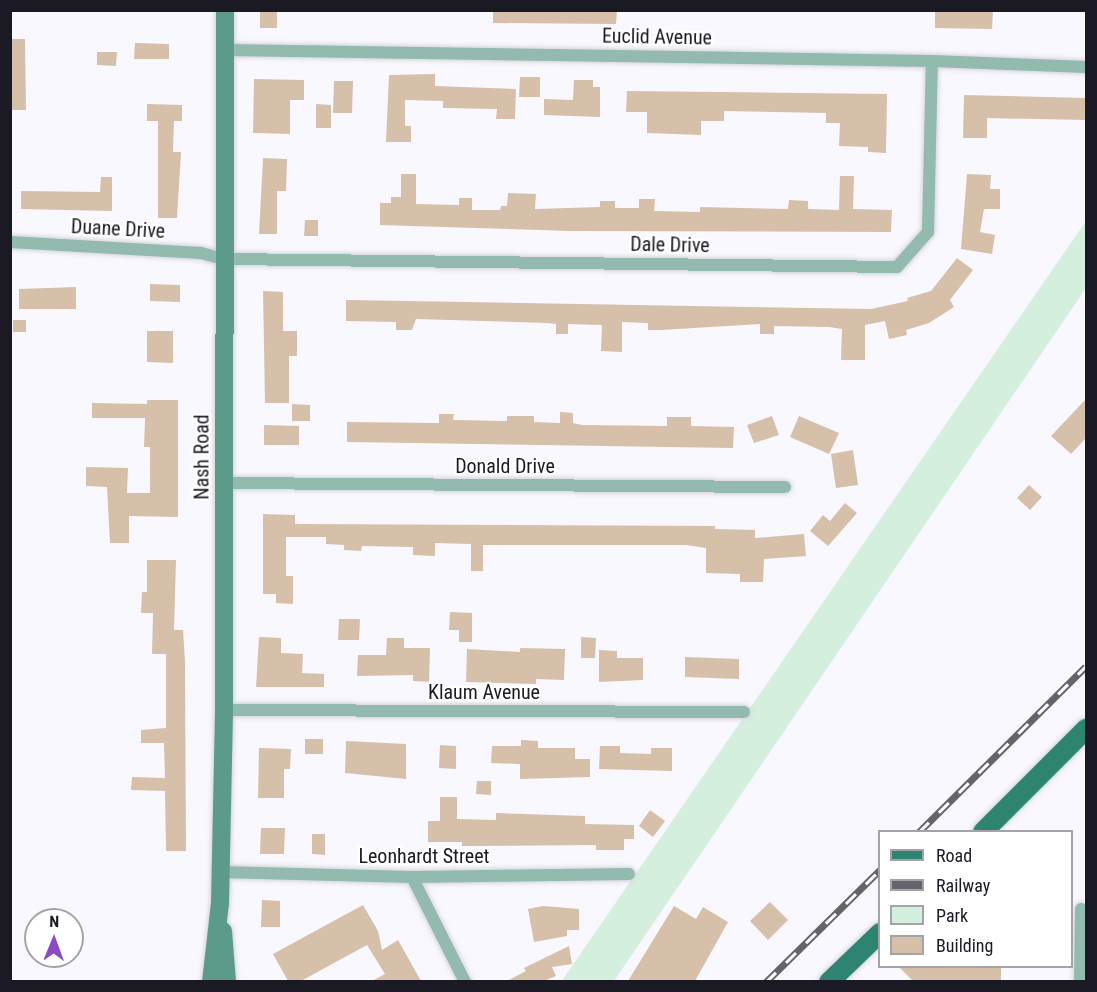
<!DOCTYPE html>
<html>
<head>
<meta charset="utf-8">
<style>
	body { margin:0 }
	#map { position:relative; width:1097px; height:992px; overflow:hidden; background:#f9f8fe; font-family:"Roboto Condensed",sans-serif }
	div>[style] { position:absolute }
	.green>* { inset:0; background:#d4efdd }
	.building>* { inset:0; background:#d6c0a9 }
	.roads { filter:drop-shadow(0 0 2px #d5d4db) drop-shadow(0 0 2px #d5d4db) }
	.street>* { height:12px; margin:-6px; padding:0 6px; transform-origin:6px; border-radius:6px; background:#92baae }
	.secondary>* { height:18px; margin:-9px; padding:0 9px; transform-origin:9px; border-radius:9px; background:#5c9b8a }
	.primary>* { height:20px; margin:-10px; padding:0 10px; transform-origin:10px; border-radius:10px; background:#2d8470 }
	.rail>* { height:7px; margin-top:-3.5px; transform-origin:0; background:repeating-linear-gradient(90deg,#fff 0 14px,#65646c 0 28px); box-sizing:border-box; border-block:2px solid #65646c }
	span { translate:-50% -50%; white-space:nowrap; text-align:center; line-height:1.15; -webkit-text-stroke:4.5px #fff; paint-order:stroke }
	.street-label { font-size:20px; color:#1b1923 }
	.frame { position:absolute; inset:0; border:12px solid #1b1923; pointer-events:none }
	.legend { position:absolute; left:878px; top:830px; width:195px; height:138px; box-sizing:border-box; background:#fff; border:2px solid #a4a3a7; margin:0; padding:8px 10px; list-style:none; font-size:18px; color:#1b1923 }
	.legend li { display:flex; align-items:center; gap:12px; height:30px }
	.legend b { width:30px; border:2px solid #a4a3a7 }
	.north { position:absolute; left:24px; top:908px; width:60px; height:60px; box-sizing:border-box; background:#fff; border:2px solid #a4a3a7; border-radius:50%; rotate:1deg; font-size:16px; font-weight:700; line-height:24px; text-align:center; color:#1b1923 }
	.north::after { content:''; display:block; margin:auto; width:21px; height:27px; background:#8c4bc0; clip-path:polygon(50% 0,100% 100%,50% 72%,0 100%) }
</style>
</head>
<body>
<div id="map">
	<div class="green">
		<i style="clip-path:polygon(1086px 221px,1086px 288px,614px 981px,561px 982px)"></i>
	</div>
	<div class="building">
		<i style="clip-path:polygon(260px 10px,277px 10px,277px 28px,260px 28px)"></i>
		<i style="clip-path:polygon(493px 10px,617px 10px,616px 24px,493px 23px)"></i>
		<i style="clip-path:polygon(935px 10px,993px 10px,992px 29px,935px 28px)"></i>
		<i style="clip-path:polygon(10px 39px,25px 39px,26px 110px,10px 110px)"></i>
		<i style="clip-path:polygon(135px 43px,169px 44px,169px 59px,134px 59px)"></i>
		<i style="clip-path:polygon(97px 52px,117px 52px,116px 66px,97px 65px)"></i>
		<i style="clip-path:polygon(435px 74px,435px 86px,516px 89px,515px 119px,496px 119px,497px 109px,443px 108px,443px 101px,405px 100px,405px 126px,411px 126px,411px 142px,386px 142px,389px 75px)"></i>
		<i style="clip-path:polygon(520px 77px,540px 77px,540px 97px,519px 97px)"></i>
		<i style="clip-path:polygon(254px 79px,304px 80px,304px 100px,290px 100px,290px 134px,253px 133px)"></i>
		<i style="clip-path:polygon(574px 80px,593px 80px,593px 87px,600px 87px,600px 117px,544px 115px,544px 99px,573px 100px)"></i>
		<i style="clip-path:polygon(334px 81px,353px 81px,352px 113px,333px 113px)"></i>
		<i style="clip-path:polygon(627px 91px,887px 94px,886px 153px,868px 152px,868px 147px,839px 146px,840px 123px,826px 123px,826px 113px,724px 111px,724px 121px,701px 121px,701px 135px,647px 133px,647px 112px,626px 112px)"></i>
		<i style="clip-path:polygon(964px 95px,1086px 98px,1086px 120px,987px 118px,987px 138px,963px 138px)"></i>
		<i style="clip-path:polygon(147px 104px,182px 105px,182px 121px,174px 121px,173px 152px,181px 152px,177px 218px,158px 218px,158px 121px,147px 121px)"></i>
		<i style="clip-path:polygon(316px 104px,331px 105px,331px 128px,316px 128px)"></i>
		<i style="clip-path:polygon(263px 158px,287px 159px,286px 191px,277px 191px,277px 234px,259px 234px)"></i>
		<i style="clip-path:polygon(401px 174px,416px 174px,416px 204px,459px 205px,459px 198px,472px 198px,472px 210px,500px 210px,501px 206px,507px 206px,508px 193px,536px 194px,535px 209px,600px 207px,600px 201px,615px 201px,615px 208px,639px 208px,639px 199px,655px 199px,654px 211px,700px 212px,700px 207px,788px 209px,789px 200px,808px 201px,808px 209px,839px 210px,840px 176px,854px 176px,853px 209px,892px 210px,891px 232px,570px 231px,380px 225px,380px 203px,391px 203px,391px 197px,401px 197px)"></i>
		<i style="clip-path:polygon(967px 174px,991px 175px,990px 189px,1000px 189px,1000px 209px,984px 209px,980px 232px,995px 235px,992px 254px,961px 249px)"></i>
		<i style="clip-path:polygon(101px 177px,112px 177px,112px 211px,21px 209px,21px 191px,100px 192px)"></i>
		<i style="clip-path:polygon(305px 220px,318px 220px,318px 236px,304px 236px)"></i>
		<i style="clip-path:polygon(957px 258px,973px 270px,950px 300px,954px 307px,929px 323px,906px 330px,907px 335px,889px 339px,885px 321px,865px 325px,865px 360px,841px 360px,842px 329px,829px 327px,774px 326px,774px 334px,760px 334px,760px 324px,661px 330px,648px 330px,648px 323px,622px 322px,622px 352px,601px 351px,602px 325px,568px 324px,568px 334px,556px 334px,556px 324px,547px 323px,416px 319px,412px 330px,396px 330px,396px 322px,346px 321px,346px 300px,871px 309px,908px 301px,907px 298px,931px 291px)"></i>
		<i style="clip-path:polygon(150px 284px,180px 285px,180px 302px,150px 301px)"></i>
		<i style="clip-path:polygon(76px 287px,76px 309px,19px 309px,19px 289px)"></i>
		<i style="clip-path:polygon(263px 291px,283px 292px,283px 331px,297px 331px,297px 356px,289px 356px,289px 403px,265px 403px)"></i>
		<i style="clip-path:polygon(13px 320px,26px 320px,26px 332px,13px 332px)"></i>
		<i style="clip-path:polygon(147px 331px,173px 331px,173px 363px,147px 362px)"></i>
		<i style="clip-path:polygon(1086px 399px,1086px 438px,1071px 454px,1051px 436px)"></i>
		<i style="clip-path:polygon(147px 400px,178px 400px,178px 517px,129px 516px,129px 543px,110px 543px,107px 487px,86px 486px,86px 467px,128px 468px,127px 493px,150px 493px,150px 447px,144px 447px,145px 418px,92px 418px,92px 403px,147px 404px)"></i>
		<i style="clip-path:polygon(292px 404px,310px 405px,310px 421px,292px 421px)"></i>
		<i style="clip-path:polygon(560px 412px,573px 413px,573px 423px,582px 425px,667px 426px,667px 417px,691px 417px,691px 426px,734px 427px,733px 448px,347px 442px,347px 422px,439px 423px,439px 414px,454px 414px,453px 420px,507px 421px,507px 416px,534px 416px,534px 422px,560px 423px)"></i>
		<i style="clip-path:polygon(772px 416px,779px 435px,754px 443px,747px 425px)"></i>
		<i style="clip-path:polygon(799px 416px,839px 433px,829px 454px,790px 437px)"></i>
		<i style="clip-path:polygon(264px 425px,299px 426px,299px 445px,264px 445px)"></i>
		<i style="clip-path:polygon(853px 450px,858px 485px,836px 488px,831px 454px)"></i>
		<i style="clip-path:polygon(1029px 485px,1042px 497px,1030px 510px,1017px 498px)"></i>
		<i style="clip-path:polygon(845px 503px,857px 513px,828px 546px,810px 531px,823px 515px,830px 521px)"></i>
		<i style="clip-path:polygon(263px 514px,295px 515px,295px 524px,715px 526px,715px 529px,755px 530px,755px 538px,804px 534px,806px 556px,764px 559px,763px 582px,740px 582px,740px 574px,706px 573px,706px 548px,686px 545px,483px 545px,483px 571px,471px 571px,471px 544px,435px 543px,435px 556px,413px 555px,413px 547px,362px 546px,361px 551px,344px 550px,344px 545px,326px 544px,326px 537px,286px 537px,286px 576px,293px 576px,293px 604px,276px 603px,276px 594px,263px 594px)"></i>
		<i style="clip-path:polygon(147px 560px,176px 560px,174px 630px,183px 630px,185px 661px,186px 851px,166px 851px,165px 791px,131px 790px,132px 777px,165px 778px,164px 743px,141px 743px,141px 730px,166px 728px,166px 654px,152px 654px,153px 613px,141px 613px,142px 592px,147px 592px)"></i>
		<i style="clip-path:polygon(450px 612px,472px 613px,472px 642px,459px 642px,459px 630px,449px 630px)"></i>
		<i style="clip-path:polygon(339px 619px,360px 619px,359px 640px,338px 640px)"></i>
		<i style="clip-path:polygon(259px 637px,281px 638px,281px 653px,303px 654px,302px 673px,324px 674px,324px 687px,256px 687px)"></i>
		<i style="clip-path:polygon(581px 637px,596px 638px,595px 658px,581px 658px)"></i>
		<i style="clip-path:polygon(387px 638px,404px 638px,404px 648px,430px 648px,429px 682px,413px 681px,413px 675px,357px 676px,358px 655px,386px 655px)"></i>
		<i style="clip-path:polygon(520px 648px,565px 649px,564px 680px,536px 679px,536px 684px,466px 682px,467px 649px,520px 652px)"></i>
		<i style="clip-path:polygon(599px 650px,617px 651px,617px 658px,643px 658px,643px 680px,599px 682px)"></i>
		<i style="clip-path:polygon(685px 657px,739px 659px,739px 679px,685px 677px)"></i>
		<i style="clip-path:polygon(305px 739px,323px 739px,323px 754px,305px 754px)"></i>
		<i style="clip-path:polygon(521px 740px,538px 741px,538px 748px,575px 748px,575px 759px,590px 759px,590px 777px,520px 779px,520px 764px,491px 763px,492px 746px,521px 746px)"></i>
		<i style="clip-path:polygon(346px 741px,406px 744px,406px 779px,345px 773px)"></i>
		<i style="clip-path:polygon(440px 745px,456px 746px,456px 769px,439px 768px)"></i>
		<i style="clip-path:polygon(600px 746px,620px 746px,620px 753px,651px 754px,651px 748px,672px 748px,672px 771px,599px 769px)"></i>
		<i style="clip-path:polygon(259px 748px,291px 749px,290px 769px,284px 769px,284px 798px,258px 798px)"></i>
		<i style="clip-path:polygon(477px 781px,491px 781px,491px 795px,476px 794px)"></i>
		<i style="clip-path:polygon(440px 797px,457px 797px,457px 819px,496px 820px,496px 813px,585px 816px,585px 824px,634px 825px,634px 839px,624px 839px,624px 850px,596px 850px,596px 845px,462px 846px,462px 842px,428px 842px,428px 821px,440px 821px)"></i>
		<i style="clip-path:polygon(650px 810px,665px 821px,653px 837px,639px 826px)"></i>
		<i style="clip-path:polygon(261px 828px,285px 828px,284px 854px,260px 854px)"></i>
		<i style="clip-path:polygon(312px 834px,325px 834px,325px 855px,312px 854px)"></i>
		<i style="clip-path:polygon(262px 900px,280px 901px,280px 927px,261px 927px)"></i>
		<i style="clip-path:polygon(770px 902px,788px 920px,768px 940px,750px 921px)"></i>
		<i style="clip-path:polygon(363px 905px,378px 931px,382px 950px,398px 940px,421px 981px,372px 981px,385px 974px,367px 945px,301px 981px,288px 981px,273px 954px)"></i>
		<i style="clip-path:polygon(543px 906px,579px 909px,579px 930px,567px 930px,567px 936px,534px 942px,528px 909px)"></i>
		<i style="clip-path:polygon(674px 906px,696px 919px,703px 907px,728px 922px,695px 981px,628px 981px)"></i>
		<i style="clip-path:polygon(569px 946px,572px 964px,552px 967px,556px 976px,544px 981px,507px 981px,526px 971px,524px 968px)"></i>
		<i style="clip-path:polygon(898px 966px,1001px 966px,1001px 981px,913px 981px)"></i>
	</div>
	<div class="roads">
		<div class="street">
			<i style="left:226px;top:50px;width:706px;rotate:0.89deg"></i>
			<i style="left:932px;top:61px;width:154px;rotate:2.2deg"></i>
			<i style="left:10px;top:242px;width:191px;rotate:3.3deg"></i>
			<i style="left:201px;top:253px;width:24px;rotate:15deg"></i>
			<i style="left:224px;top:259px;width:673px;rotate:0.68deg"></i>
			<i style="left:897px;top:267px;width:47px;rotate:-48.5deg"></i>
			<i style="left:928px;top:232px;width:171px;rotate:-88.7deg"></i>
			<i style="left:224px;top:483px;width:561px;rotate:0.41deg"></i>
			<i style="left:224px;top:710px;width:520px;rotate:0.22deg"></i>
			<i style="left:220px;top:872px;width:192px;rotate:1.5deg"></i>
			<i style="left:412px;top:877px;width:217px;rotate:-0.8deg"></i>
			<i style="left:412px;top:877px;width:118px;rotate:63.2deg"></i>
			<i style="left:1080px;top:982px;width:73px;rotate:-89.2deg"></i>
		</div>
		<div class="secondary">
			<i style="left:223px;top:931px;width:51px;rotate:85.5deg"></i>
			<i style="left:211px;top:982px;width:80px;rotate:-83.5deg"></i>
			<i style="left:220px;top:903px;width:193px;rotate:-88.8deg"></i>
			<i style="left:224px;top:710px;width:700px;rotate:-89.92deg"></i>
		</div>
		<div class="primary">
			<i style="left:983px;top:832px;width:146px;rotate:-45deg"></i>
			<i style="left:829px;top:982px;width:71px;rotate:-43.9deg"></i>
		</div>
	</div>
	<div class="rail">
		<i style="left:919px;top:832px;width:235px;rotate:-44.8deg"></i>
		<i style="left:766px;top:982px;width:160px;rotate:-44.5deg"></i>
	</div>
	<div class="street-label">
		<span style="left:657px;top:37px;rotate:1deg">Euclid Avenue</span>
		<span style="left:118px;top:229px;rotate:3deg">Duane Drive</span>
		<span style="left:670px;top:245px;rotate:1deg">Dale Drive</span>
		<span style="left:202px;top:457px;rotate:-90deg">Nash Road</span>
		<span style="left:505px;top:466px">Donald Drive</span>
		<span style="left:484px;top:692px">Klaum Avenue</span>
		<span style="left:424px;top:856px">Leonhardt Street</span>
	</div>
	<div class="frame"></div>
	<ul class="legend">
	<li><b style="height:8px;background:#2d8470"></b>Road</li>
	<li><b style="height:8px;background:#65646c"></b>Railway</li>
	<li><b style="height:16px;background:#d4efdd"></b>Park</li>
	<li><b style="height:16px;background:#d6c0a9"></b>Building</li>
	</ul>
	<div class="north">N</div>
</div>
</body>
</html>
